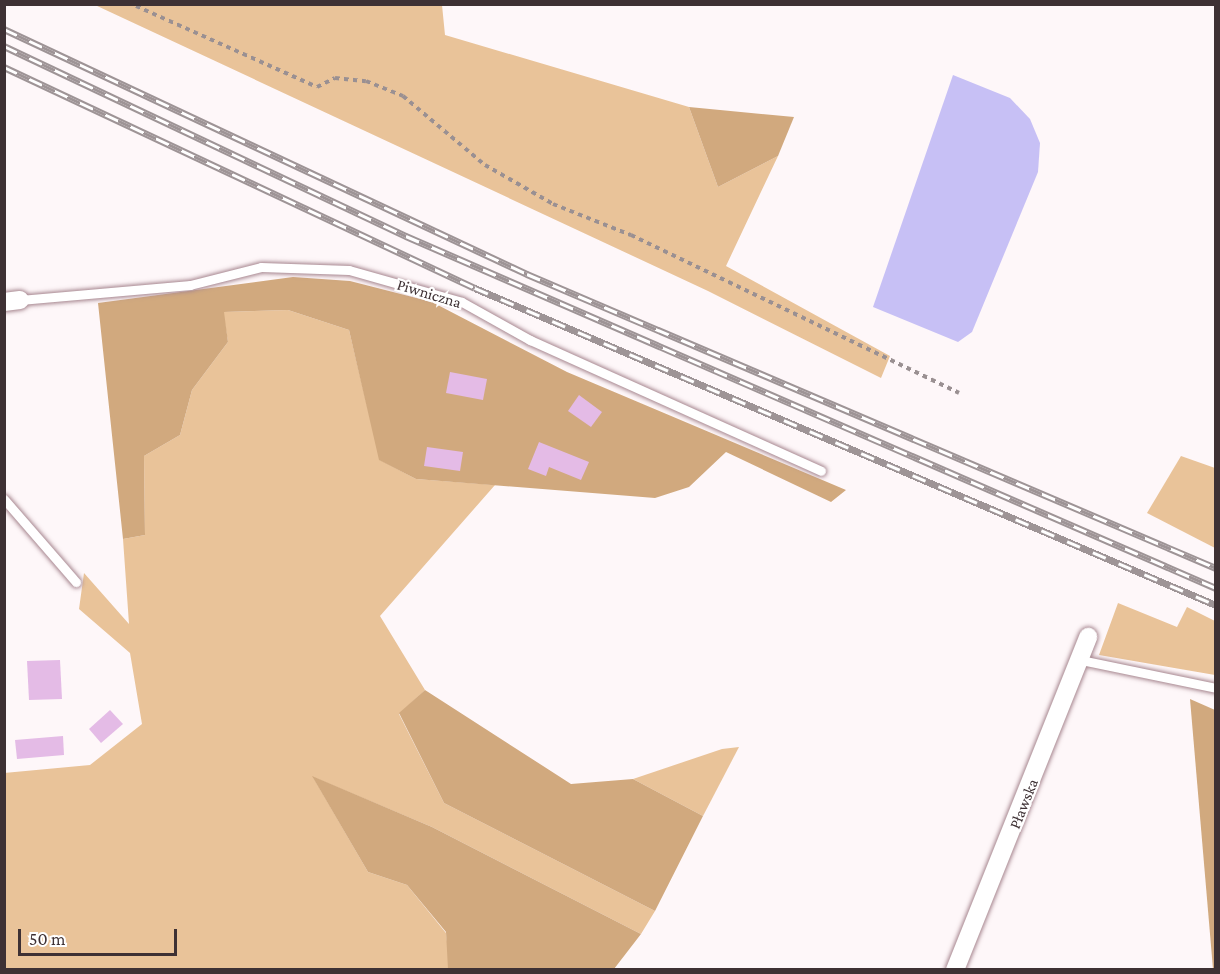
<!DOCTYPE html>
<html>
<head>
<meta charset="utf-8">
<style>
	body { margin:0 }
	#map { position:relative; width:1220px; height:974px; overflow:hidden; background:#fef7f9; font-family:"Crimson Pro",serif }
	div>[style] { position:absolute }
	.green>* { inset:0; background:#e9c399 }
	.forest>* { inset:0; background:#d1a97e }
	.water>* { inset:0; background:#c7c0f5 }
	.building>* { inset:0; background:#e4bbe6 }
	.path>* { height:4px; margin-top:-2px; transform-origin:0; background:repeating-linear-gradient(90deg,#9a9092 0 4.5px,transparent 0 9px) }
	.roads { filter:drop-shadow(0 0 2px #a78790) drop-shadow(0 0 2px #a78790) }
	.service>* { height:9px; margin:-4.5px; padding:0 4.5px; transform-origin:4.5px; border-radius:4.5px; background:#fff }
	.minor>* { height:18px; margin:-9px; padding:0 9px; transform-origin:9px; border-radius:9px; background:#fff }
	.rail>* { height:7px; margin-top:-3.5px; transform-origin:0; background:repeating-linear-gradient(90deg,#fff 0 14px,#9e9496 0 28px); box-sizing:border-box; border-block:2px solid #9e9496 }
	span { translate:-50% -50%; white-space:nowrap; text-align:center; line-height:1.15; -webkit-text-stroke:4.5px #fff; paint-order:stroke }
	.street-label { font-size:16px; color:#3e3134 }
	.frame { position:absolute; inset:0; border:6px solid #3e3134; pointer-events:none }
	.scale { position:absolute; left:18px; top:929px; width:159px; height:27px; box-sizing:border-box; border:3px solid #3e3134; border-top:0; padding-left:8px; font-size:18px; line-height:21px; white-space:nowrap; color:#3e3134; -webkit-text-stroke:4px #fff; paint-order:stroke }
</style>
</head>
<body>
<div id="map">
	<div class="green">
		<i style="clip-path:polygon(95px 5px,442px 5px,445px 35px,689px 107px,718px 187px,778px 156px,726px 266px,890px 356px,881px 378px,708px 291px)"></i>
		<i style="clip-path:polygon(288px 310px,349px 330px,380px 460px,416px 479px,495px 485px,380px 616px,425px 690px,399px 714px,444px 803px,655px 911px,641px 934px,432px 827px,313px 777px,368px 872px,407px 885px,446px 933px,450px 968px,5px 969px,4px 773px,90px 765px,142px 724px,130px 653px,79px 609px,84px 573px,129px 624px,123px 539px,145px 535px,144px 456px,180px 435px,192px 390px,228px 342px,223px 312px)"></i>
		<i style="clip-path:polygon(1181px 456px,1215px 468px,1215px 548px,1147px 513px)"></i>
		<i style="clip-path:polygon(1118px 603px,1177px 627px,1187px 607px,1215px 621px,1215px 675px,1099px 655px)"></i>
		<i style="clip-path:polygon(739px 747px,703px 816px,633px 779px,722px 749px)"></i>
	</div>
	<div class="forest">
		<i style="clip-path:polygon(689px 107px,794px 117px,778px 156px,718px 187px)"></i>
		<i style="clip-path:polygon(293px 277px,350px 281px,432px 302px,567px 372px,846px 490px,831px 502px,726px 452px,689px 487px,655px 498px,416px 479px,379px 460px,349px 330px,288px 310px,224px 312px,228px 342px,192px 390px,180px 435px,144px 456px,145px 535px,123px 539px,98px 303px)"></i>
		<i style="clip-path:polygon(425px 690px,571px 784px,633px 779px,703px 816px,655px 911px,444px 803px,399px 713px)"></i>
		<i style="clip-path:polygon(1190px 699px,1215px 710px,1215px 969px,1213px 969px)"></i>
		<i style="clip-path:polygon(312px 776px,432px 827px,641px 934px,614px 969px,448px 969px,446px 932px,407px 885px,368px 872px)"></i>
	</div>
	<div class="water">
		<i style="clip-path:polygon(953px 75px,1010px 98px,1030px 119px,1040px 143px,1038px 172px,972px 332px,958px 342px,873px 307px)"></i>
	</div>
	<div class="building">
		<i style="clip-path:polygon(450px 372px,487px 379px,483px 400px,446px 393px)"></i>
		<i style="clip-path:polygon(579px 395px,602px 412px,591px 427px,568px 411px)"></i>
		<i style="clip-path:polygon(539px 442px,589px 462px,581px 480px,549px 467px,546px 476px,528px 469px)"></i>
		<i style="clip-path:polygon(427px 447px,463px 452px,460px 471px,424px 466px)"></i>
		<i style="clip-path:polygon(60px 660px,62px 699px,29px 700px,27px 661px)"></i>
		<i style="clip-path:polygon(110px 710px,123px 724px,101px 743px,89px 729px)"></i>
		<i style="clip-path:polygon(63px 736px,64px 755px,17px 759px,15px 740px)"></i>
	</div>
	<div class="path">
		<i style="left:136px;top:6px;width:198px;rotate:24.1deg"></i>
		<i style="left:317px;top:87px;width:20px;rotate:-27deg"></i>
		<i style="left:335px;top:78px;width:31px;rotate:6deg"></i>
		<i style="left:366px;top:81px;width:40px;rotate:22deg"></i>
		<i style="left:403px;top:96px;width:107px;rotate:40.1deg"></i>
		<i style="left:485px;top:165px;width:78px;rotate:29.8deg"></i>
		<i style="left:553px;top:204px;width:84px;rotate:21.7deg"></i>
		<i style="left:631px;top:235px;width:364px;rotate:25.7deg"></i>
	</div>
	<div class="roads">
		<div class="service">
			<i style="left:20px;top:300px;width:171px;rotate:-5deg"></i>
			<i style="left:190px;top:285px;width:73px;rotate:-14.2deg"></i>
			<i style="left:261px;top:267px;width:88px;rotate:2deg"></i>
			<i style="left:349px;top:270px;width:117px;rotate:15.8deg"></i>
			<i style="left:462px;top:302px;width:78px;rotate:29.2deg"></i>
			<i style="left:530px;top:340px;width:319px;rotate:24.2deg"></i>
			<i style="left:4px;top:499px;width:110px;rotate:49.1deg"></i>
			<i style="left:1081px;top:660px;width:138px;rotate:11.7deg"></i>
		</div>
		<div class="minor">
			<i style="left:4px;top:302px;width:16px;rotate:-7deg"></i>
			<i style="left:955px;top:970px;width:359px;rotate:-68.2deg"></i>
		</div>
	</div>
	<div class="rail">
		<i style="left:4px;top:29px;width:578px;rotate:25.1deg"></i>
		<i style="left:527px;top:274px;width:749px;rotate:23.11deg"></i>
		<i style="left:4px;top:46px;width:445px;rotate:25.3deg"></i>
		<i style="left:406px;top:236px;width:883px;rotate:23.49deg"></i>
		<i style="left:4px;top:67px;width:520px;rotate:25.14deg"></i>
		<i style="left:475px;top:288px;width:806px;rotate:23.16deg"></i>
	</div>
	<div class="street-label">
		<span style="left:429px;top:294px;rotate:17deg">Piwniczna</span>
		<span style="left:1024px;top:804px;rotate:-68deg">Pławska</span>
	</div>
	<div class="frame"></div>
	<div class="scale">50 m</div>
</div>
</body>
</html>
